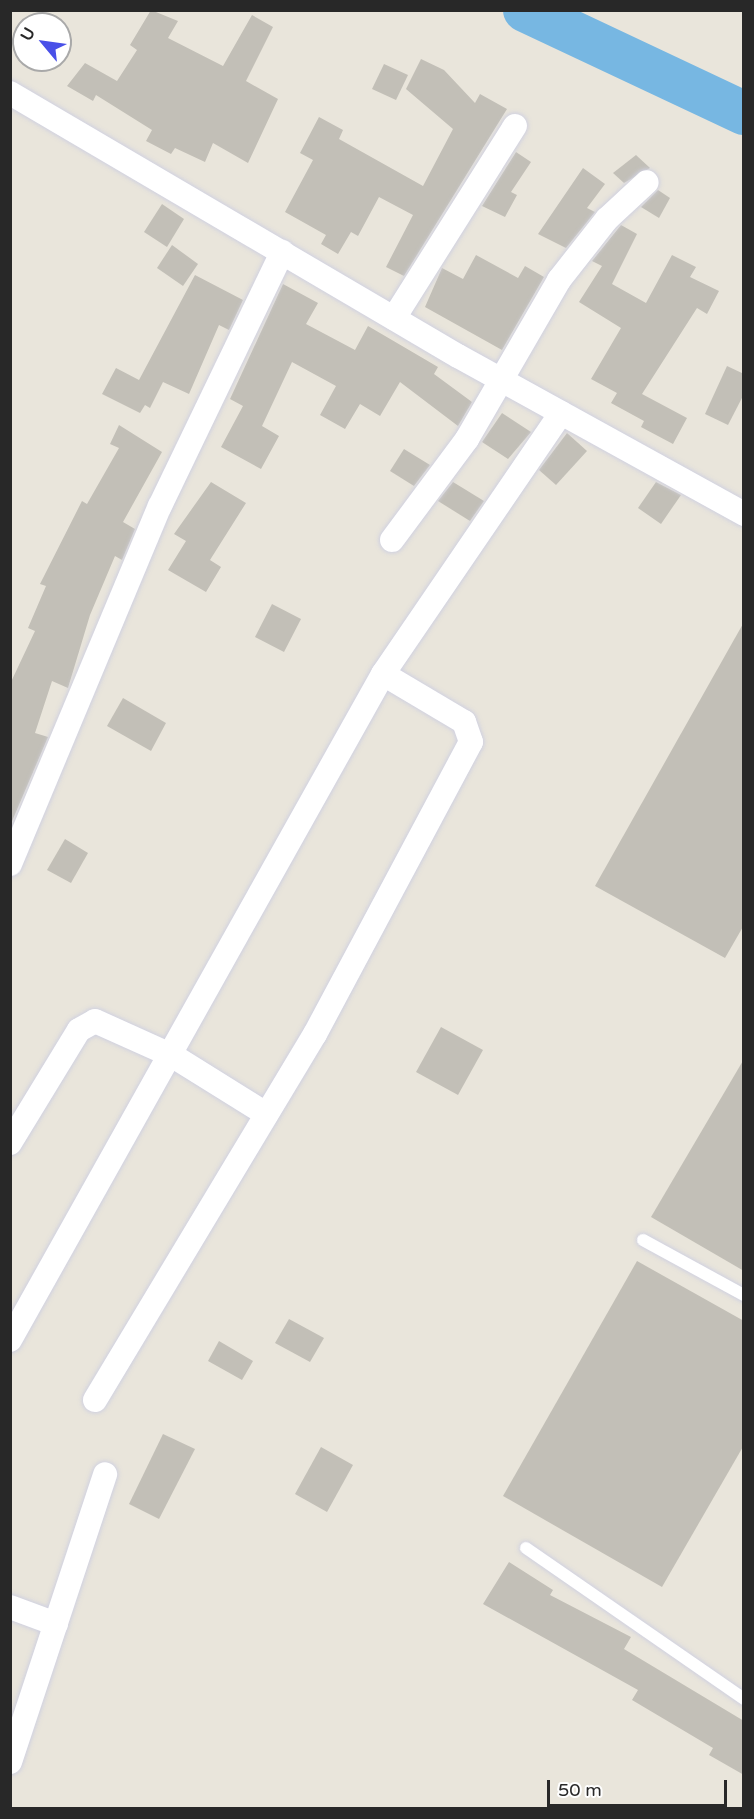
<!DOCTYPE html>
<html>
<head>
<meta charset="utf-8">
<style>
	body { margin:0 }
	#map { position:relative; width:754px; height:1819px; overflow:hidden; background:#e9e5db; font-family:"Varela Round",sans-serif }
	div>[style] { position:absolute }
	.river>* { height:44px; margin:-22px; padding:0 22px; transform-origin:22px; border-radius:22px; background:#77b7e2 }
	.building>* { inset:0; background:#c2bfb7 }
	.roads { filter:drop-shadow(0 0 2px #d0d1e0) drop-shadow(0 0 2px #d0d1e0) }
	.service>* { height:12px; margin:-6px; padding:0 6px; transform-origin:6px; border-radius:6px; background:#fff }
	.minor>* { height:24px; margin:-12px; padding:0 12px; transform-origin:12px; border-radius:12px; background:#fff }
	span { translate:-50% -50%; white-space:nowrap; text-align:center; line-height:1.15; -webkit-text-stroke:5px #fff; paint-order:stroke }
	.frame { position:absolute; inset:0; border:12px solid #282828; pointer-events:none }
	.north { position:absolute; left:12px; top:12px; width:60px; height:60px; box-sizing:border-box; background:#fff; border:2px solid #a9a9a9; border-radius:50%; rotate:299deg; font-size:16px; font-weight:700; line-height:24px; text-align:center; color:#282828 }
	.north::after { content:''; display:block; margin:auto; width:21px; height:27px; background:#4950e8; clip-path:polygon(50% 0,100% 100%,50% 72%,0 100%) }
	.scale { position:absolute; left:547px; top:1780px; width:180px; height:27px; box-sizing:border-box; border:3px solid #282828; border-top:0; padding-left:8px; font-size:18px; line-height:21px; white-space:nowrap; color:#282828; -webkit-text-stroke:4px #fff; paint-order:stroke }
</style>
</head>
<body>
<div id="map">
	<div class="river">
		<i style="left:525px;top:10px;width:242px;rotate:25.2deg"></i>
	</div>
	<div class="building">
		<i style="clip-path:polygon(151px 10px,178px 21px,168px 38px,223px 66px,252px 15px,273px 27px,246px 81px,278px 99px,248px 163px,213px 143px,205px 162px,175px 148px,171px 154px,146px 141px,152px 130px,96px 95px,93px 101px,67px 86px,85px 63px,117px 81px,137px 50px,130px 45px)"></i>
		<i style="clip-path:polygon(421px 59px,444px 70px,475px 103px,480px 94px,507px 109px,404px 276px,386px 267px,413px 215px,379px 197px,358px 236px,351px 232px,338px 254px,321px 244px,326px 235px,285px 212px,313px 160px,300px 153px,319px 117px,343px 130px,339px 139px,423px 186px,453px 129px,406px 89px)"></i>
		<i style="clip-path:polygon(384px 64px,408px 75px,396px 100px,372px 89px)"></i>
		<i style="clip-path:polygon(516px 152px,531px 162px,511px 192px,517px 195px,505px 217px,482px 206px)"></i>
		<i style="clip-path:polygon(636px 155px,650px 168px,624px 183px,613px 173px)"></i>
		<i style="clip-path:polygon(583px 168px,605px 184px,587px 208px,595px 212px,566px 248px,538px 234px)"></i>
		<i style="clip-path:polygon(658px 190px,670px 198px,659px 218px,641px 207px)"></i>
		<i style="clip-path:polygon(162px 204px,184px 219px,167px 247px,144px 232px)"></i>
		<i style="clip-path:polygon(621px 225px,637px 234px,612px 284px,646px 303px,672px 255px,696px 267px,690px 277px,719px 291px,707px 314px,697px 308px,642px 394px,687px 418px,673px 444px,641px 427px,644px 421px,611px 403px,617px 393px,591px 379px,621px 328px,579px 302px,602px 266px,592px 261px)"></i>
		<i style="clip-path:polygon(172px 245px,198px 264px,183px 286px,157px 268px)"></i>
		<i style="clip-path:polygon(476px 255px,518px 278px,525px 266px,544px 277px,502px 350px,425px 307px,442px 268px,463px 279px)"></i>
		<i style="clip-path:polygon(195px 275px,243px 300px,229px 330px,219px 325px,189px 394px,163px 382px,150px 408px,145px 405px,140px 413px,102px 394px,116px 368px,139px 380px)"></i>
		<i style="clip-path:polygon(283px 284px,318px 303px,306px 324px,355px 350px,368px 326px,438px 367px,434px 374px,472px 402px,458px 426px,400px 382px,380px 416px,360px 404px,345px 429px,320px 415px,336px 386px,292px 362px,262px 426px,279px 436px,261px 469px,221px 447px,243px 406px,230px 399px)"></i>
		<i style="clip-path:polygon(727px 366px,744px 374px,744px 394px,728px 425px,705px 414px)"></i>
		<i style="clip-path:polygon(502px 413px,531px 432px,508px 459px,482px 442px)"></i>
		<i style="clip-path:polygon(119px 425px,162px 452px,123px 522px,135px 529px,122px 560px,115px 556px,90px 615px,68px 688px,52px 681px,35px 733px,48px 737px,10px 826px,10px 684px,35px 631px,28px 628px,46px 586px,40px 584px,82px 501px,87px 504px,119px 448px,110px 444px)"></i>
		<i style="clip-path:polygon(567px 433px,587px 451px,556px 485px,539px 470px)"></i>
		<i style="clip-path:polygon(404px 449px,430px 465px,414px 486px,390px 471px)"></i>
		<i style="clip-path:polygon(211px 482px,246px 503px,210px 560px,221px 567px,206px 592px,168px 570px,186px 541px,174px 534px)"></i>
		<i style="clip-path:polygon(453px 482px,484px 501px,470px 521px,438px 501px)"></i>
		<i style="clip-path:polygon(656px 482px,681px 495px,661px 524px,638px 508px)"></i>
		<i style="clip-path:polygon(272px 604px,301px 619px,284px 652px,255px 637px)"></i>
		<i style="clip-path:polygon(744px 622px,744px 925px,725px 958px,595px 886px)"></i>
		<i style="clip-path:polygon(123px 698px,166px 723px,151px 751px,107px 726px)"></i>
		<i style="clip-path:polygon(65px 839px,88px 853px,71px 883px,47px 870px)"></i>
		<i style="clip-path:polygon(441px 1027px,483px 1050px,458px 1095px,416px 1072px)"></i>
		<i style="clip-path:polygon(744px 1059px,744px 1271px,651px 1217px)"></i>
		<i style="clip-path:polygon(637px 1261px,744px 1321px,744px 1445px,662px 1587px,503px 1496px)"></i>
		<i style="clip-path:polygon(289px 1319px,324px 1338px,310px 1362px,275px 1343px)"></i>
		<i style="clip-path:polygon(219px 1341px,253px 1361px,242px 1380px,208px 1361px)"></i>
		<i style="clip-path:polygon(163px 1434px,195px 1449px,159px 1519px,129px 1504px)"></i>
		<i style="clip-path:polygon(321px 1447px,353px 1465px,327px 1512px,295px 1494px)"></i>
		<i style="clip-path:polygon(509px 1562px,553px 1590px,550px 1595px,631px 1637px,624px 1649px,744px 1721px,744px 1775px,709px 1755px,713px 1748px,632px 1700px,638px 1690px,483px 1604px)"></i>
	</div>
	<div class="roads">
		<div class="service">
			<i style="left:643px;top:1240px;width:115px;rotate:28.6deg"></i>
			<i style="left:526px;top:1548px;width:265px;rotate:34.7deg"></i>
		</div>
		<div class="minor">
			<i style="left:10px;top:93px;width:519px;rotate:30.42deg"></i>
			<i style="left:458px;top:356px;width:327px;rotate:28.9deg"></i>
			<i style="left:394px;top:318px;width:227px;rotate:-57.8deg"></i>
			<i style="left:392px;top:540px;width:126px;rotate:-53.4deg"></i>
			<i style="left:467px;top:439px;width:184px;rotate:-59.9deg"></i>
			<i style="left:559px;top:280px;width:78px;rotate:-51.8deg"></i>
			<i style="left:607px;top:219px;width:54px;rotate:-42.8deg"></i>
			<i style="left:10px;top:864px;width:388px;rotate:-67.3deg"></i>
			<i style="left:160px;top:506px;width:282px;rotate:-64.3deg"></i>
			<i style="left:10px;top:1143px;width:132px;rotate:-58.6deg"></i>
			<i style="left:79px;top:1030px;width:18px;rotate:-29deg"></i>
			<i style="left:95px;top:1021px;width:85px;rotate:24.2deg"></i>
			<i style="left:173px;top:1056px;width:110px;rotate:31.9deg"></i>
			<i style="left:10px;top:1340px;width:763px;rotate:-60.75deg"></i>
			<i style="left:383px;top:674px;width:316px;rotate:-55.7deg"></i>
			<i style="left:95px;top:1400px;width:427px;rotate:-59deg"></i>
			<i style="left:315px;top:1034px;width:331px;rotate:-61.9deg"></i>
			<i style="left:471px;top:742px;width:21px;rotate:-109deg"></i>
			<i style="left:464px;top:722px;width:94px;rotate:-149.3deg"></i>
			<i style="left:10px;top:1607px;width:49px;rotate:20.3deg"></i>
			<i style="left:10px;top:1762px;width:303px;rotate:-71.7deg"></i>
		</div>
	</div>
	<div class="frame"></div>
	<div class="north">U</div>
	<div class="scale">50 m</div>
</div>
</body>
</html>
